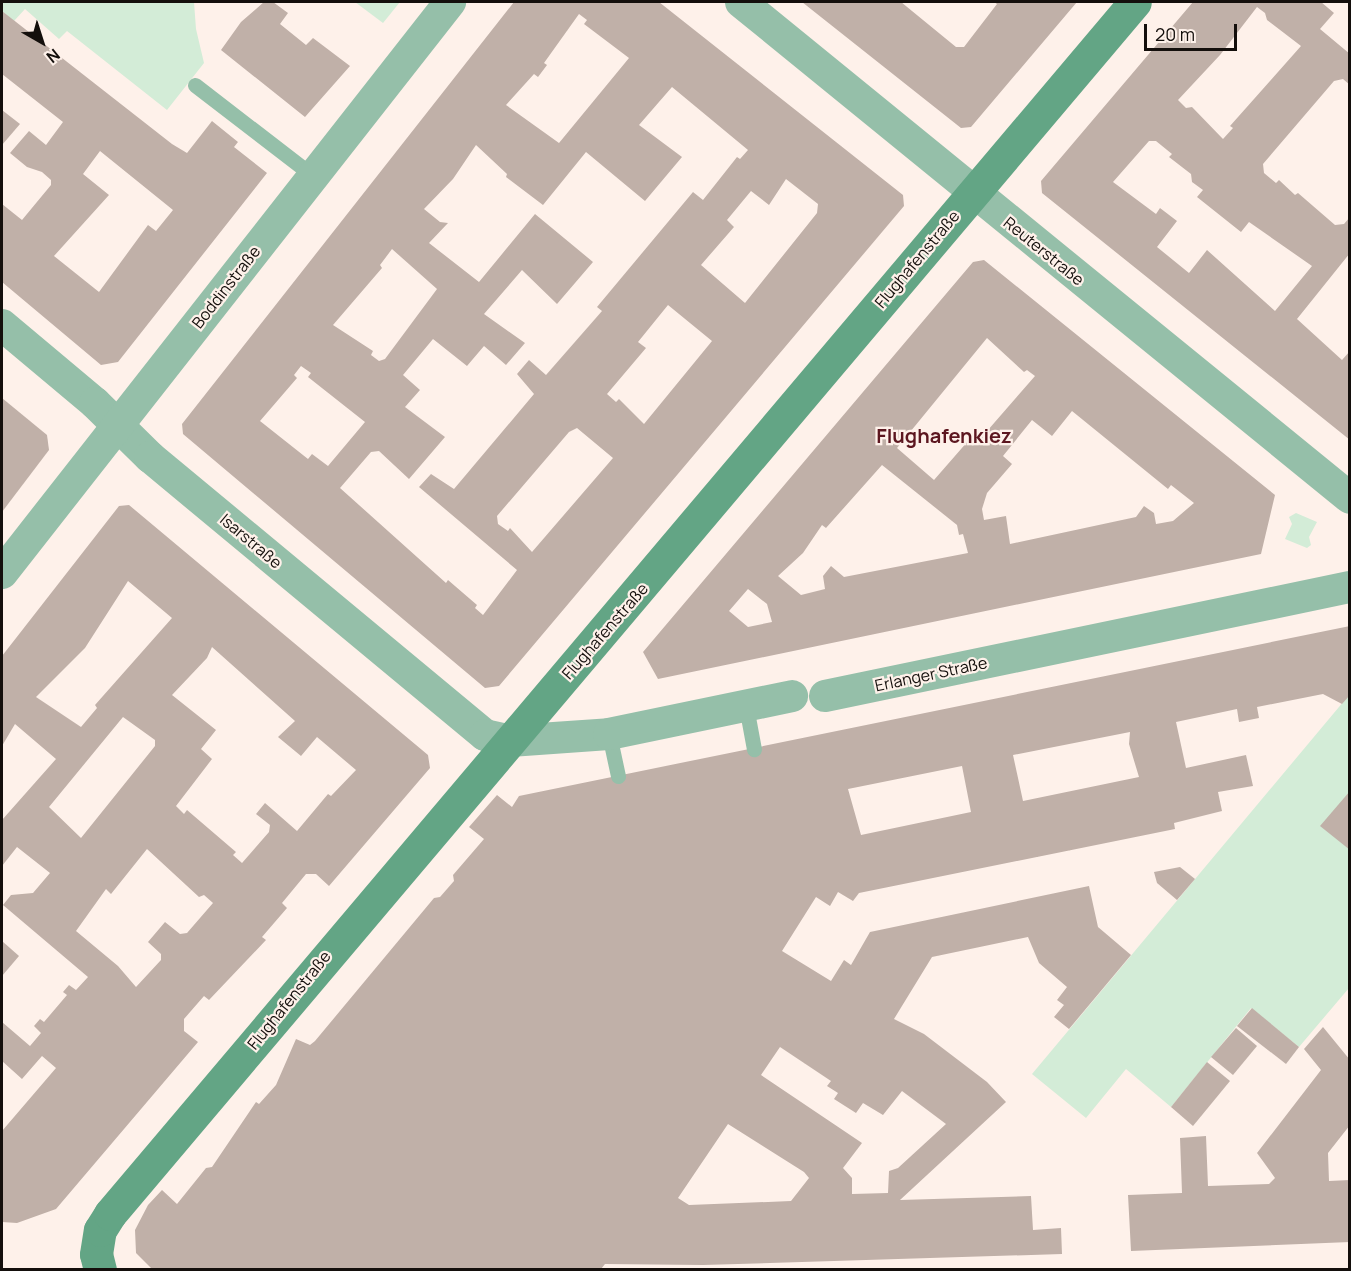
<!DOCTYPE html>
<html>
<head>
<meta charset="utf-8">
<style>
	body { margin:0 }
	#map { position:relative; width:1351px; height:1271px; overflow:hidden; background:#fef1ea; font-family:Manrope,sans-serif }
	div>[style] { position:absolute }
	.green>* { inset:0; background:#d3ecd7 }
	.building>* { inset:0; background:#c0b0a8 }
	.lane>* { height:15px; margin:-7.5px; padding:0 7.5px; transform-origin:7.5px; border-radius:7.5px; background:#95bfa9 }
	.street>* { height:32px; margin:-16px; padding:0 16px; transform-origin:16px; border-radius:16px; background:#95bfa9 }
	.secondary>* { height:33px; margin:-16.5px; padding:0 16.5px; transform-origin:16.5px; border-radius:16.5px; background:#63a585 }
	span { translate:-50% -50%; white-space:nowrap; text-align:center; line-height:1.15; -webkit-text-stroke:4.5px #fef1ea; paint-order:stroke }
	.street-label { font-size:16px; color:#140f0c }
	.quarter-label { font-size:20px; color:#5c161f; font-weight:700 }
	.frame { position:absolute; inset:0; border:3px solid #140f0c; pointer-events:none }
	.north { position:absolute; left:12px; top:12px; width:60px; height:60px; -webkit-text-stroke:4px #fef1ea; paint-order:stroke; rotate:141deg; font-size:16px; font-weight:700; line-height:24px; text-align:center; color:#140f0c }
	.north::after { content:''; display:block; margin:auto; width:21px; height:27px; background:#140f0c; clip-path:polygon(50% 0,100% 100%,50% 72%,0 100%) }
	.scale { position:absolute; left:1144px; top:24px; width:93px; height:27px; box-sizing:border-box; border:3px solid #140f0c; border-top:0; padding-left:8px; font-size:18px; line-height:21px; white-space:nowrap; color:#140f0c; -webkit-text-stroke:4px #fef1ea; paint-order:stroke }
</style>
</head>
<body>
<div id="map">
	<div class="green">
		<i style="clip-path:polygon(2px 2px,194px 2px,196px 29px,204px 63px,167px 110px,67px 31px,59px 39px,25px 9px,14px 21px,2px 11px)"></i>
		<i style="clip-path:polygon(355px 2px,400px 2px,383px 23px)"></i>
		<i style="clip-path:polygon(1296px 513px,1317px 522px,1309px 537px,1311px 545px,1307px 548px,1285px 539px,1292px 524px,1289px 517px)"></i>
		<i style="clip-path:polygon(1349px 695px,1349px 988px,1299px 1047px,1251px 1008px,1171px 1107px,1126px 1069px,1086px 1118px,1032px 1074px)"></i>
	</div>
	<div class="building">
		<i style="clip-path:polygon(264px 2px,273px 2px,288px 13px,280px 24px,306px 45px,313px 38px,350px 66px,305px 117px,221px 50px,241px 22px)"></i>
		<i style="clip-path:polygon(evenodd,514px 2px,659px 2px,903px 195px,904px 206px,499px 686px,485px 688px,183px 434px,182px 424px,514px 2px,579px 14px,587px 20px,584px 24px,629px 58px,559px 143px,506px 105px,534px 74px,538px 77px,547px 65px,544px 63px,579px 14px,514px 2px,672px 87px,748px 150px,740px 159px,737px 157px,703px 200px,693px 192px,597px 307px,602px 311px,546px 375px,529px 360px,517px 374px,534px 394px,454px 489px,431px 474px,419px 487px,517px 570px,483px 615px,475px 608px,477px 605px,448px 580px,446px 583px,340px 488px,371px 452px,379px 451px,409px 479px,445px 437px,405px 407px,420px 390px,403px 375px,433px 339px,467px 366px,484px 346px,506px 365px,525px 343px,484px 314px,522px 270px,557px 304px,593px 262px,535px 214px,479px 282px,429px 243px,448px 223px,440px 222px,424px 209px,453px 179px,476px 145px,507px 174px,506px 177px,543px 205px,586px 152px,645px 201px,682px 157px,639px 125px,672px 87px,514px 2px,786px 179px,818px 204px,817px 213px,745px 303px,701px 265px,734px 227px,727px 220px,751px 191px,769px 205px,786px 179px,514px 2px,392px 249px,437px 289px,385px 359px,379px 361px,371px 355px,373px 351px,333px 325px,382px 268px,380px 265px,392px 249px,514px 2px,668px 305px,712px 341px,644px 424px,619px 399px,616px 402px,607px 394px,646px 348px,638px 342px,668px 305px,514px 2px,301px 366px,311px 373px,308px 377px,365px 422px,328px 466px,312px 454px,308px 459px,260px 421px,297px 378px,294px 375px,301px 366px,514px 2px,577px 428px,613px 458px,532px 552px,510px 528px,508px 531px,498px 524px,497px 516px,569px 432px,577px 428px)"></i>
		<i style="clip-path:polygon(802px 2px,901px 2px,956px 47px,964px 47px,997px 4px,994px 2px,1077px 2px,971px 127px,961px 128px)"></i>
		<i style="clip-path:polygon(evenodd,1193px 2px,1321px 2px,1334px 13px,1320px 29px,1350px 54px,1350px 85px,1343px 79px,1334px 81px,1263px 164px,1264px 173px,1276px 183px,1279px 180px,1295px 195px,1298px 193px,1335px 225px,1344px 224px,1350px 217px,1350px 253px,1297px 319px,1342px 360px,1350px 351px,1350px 440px,1042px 193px,1041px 181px,1193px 2px,1257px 7px,1265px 13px,1267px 20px,1301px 46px,1230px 126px,1233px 128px,1223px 139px,1192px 107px,1186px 108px,1178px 100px,1220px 55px,1257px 7px,1193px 2px,1149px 141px,1156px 141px,1172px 154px,1169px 157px,1191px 174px,1192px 182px,1203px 190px,1197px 197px,1241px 232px,1249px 222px,1312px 266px,1275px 311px,1207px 250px,1189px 273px,1157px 247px,1177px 221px,1160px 208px,1156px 214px,1113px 182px,1149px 141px)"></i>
		<i style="clip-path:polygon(evenodd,2px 11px,172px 144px,187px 153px,212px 121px,238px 142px,234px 147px,267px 173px,118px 362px,101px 365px,2px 282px,2px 204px,22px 220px,51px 185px,51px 180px,42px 172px,27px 167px,10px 153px,29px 131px,46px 145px,63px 122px,2px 74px,2px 11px,100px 151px,173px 210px,156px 231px,148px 225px,99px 292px,54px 256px,109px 195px,83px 174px,100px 151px)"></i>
		<i style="clip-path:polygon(2px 110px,20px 124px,2px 145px)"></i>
		<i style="clip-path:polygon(evenodd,984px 260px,1275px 495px,1261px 554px,658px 679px,643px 652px,973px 262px,984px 260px,987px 338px,1024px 372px,1027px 370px,1035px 376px,981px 438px,975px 433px,934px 480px,897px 448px,987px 338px,984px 260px,1072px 411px,1168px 489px,1171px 485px,1194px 503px,1173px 521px,1156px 524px,1154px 513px,1144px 506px,1136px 517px,1010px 544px,1006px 516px,984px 520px,982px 509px,987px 493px,1012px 464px,1003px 456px,1032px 420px,1052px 436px,1072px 411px,984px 260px,882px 465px,957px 525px,959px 535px,963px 534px,968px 553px,844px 577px,831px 566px,823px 576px,825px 589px,801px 595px,778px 576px,803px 553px,822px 525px,826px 528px,882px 465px,984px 260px,748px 589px,767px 604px,772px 622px,748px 627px,729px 611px,748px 589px)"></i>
		<i style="clip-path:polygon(2px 398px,47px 435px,49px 450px,2px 512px)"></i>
		<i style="clip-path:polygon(evenodd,129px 505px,428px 755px,430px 768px,329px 886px,316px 874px,306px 874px,282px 903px,287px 908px,262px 937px,266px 940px,209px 1000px,204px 996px,184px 1019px,184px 1031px,198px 1042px,56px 1209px,17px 1223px,2px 1222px,2px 1131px,56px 1068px,42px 1056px,22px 1079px,2px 1061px,2px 1022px,30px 1046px,41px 1033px,34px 1026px,40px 1019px,44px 1022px,67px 995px,63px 992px,69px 985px,76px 990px,88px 977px,3px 905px,11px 895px,33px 893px,50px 873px,17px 847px,2px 866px,2px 820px,56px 759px,15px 724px,2px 746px,2px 656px,119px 506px,129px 505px,128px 581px,172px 618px,95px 705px,97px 708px,81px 727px,36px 697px,85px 648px,128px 581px,129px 505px,212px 647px,295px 721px,278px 737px,301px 756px,317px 737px,356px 770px,331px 796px,328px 794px,297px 831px,265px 803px,256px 814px,270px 825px,269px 832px,242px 863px,233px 855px,236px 852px,187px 810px,184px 814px,176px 806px,212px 759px,201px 749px,216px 730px,172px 695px,207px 658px,212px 647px,129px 505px,123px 717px,155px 740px,155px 746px,81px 838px,49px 807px,123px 717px,129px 505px,147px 849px,199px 897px,204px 895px,213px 903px,187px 933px,180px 934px,165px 922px,148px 942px,161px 954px,161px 960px,136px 987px,118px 966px,76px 931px,106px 889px,111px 894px,147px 849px)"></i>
		<i style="clip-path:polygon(evenodd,1350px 626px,1350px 695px,1342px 704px,1323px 694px,1257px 707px,1259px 718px,1239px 722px,1237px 709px,1176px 722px,1186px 768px,1246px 755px,1253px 786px,1218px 792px,1222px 811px,1174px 823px,1175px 829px,859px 893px,853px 901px,838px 892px,830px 906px,816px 897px,782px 951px,831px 981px,844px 960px,851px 965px,870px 932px,1089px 886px,1098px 927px,1131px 955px,1069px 1029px,1054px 1017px,1064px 1005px,1057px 1000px,1067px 987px,1039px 963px,1028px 937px,932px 957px,894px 1019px,924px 1034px,987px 1082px,1006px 1102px,900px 1200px,1031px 1196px,1033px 1230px,1061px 1228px,1062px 1254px,703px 1265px,605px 1264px,601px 1269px,152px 1269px,136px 1253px,135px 1230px,148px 1205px,162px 1190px,177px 1204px,206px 1168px,212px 1167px,256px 1102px,259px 1104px,276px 1085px,296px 1039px,310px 1045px,315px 1041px,434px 898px,440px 897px,454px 881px,453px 875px,484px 839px,469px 827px,497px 795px,512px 807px,519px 796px,1350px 626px,1130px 732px,1129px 744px,1139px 777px,1023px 801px,1013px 755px,1130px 732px,1350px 626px,962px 766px,971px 812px,861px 835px,848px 789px,962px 766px,1350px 626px,780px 1047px,831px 1081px,827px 1086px,838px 1093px,834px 1099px,856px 1113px,863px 1103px,883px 1115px,902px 1091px,946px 1124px,898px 1168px,889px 1171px,888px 1193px,852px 1194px,852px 1178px,843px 1168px,862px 1143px,761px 1075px,780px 1047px,1350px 626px,728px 1124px,804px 1172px,809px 1178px,791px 1201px,689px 1205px,678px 1198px,728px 1124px)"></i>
		<i style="clip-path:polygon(1350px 791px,1350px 850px,1320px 826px)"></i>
		<i style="clip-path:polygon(1180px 867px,1195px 879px,1177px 900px,1157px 883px,1154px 872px)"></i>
		<i style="clip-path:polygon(2px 941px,19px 956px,2px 976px)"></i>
		<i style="clip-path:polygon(1252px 1008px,1299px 1047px,1286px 1064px,1237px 1026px)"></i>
		<i style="clip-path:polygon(1323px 1027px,1350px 1060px,1350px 1125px,1328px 1153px,1329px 1181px,1350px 1180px,1350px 1242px,1131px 1251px,1128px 1195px,1182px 1193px,1180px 1138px,1206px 1136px,1208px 1186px,1269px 1184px,1275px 1178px,1257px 1153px,1321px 1070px,1304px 1049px)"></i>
		<i style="clip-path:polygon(1236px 1028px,1257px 1046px,1233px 1075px,1211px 1057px)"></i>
		<i style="clip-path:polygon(1207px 1062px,1230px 1081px,1193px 1126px,1171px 1107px)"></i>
	</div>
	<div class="lane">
		<i style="left:195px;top:85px;width:149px;rotate:37.6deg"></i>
		<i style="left:746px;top:706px;width:44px;rotate:79.5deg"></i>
		<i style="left:609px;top:734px;width:43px;rotate:77.9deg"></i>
	</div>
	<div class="street">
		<i style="left:741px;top:2px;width:785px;rotate:39.16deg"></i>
		<i style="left:2px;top:325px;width:121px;rotate:40deg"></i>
		<i style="left:95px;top:403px;width:77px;rotate:44.5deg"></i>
		<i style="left:150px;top:457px;width:435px;rotate:39.7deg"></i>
		<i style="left:485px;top:735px;width:26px;rotate:13deg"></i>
		<i style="left:510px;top:741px;width:99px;rotate:-4deg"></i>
		<i style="left:609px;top:734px;width:187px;rotate:-11.7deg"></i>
		<i style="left:2px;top:573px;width:726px;rotate:-51.88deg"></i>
		<i style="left:825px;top:696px;width:536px;rotate:-11.73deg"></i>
	</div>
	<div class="secondary">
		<i style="left:100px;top:1270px;width:16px;rotate:-104deg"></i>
		<i style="left:96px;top:1254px;width:24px;rotate:-81deg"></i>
		<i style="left:100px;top:1230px;width:19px;rotate:-58deg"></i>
		<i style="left:110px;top:1214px;width:1587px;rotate:-49.78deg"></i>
	</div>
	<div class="street-label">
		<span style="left:1044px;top:251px;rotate:39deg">Reuterstraße</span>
		<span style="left:917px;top:259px;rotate:-50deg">Flughafenstraße</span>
		<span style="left:226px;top:287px;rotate:-52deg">Boddinstraße</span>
		<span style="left:251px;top:541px;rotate:40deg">Isarstraße</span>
		<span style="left:605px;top:631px;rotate:-49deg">Flughafenstraße</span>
		<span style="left:931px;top:674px;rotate:-12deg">Erlanger Straße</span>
		<span style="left:289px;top:1000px;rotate:-51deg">Flughafenstraße</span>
	</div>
	<div class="quarter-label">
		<span style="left:944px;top:435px">Flughafenkiez</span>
	</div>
	<div class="frame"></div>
	<div class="north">N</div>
	<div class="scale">20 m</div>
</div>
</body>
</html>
